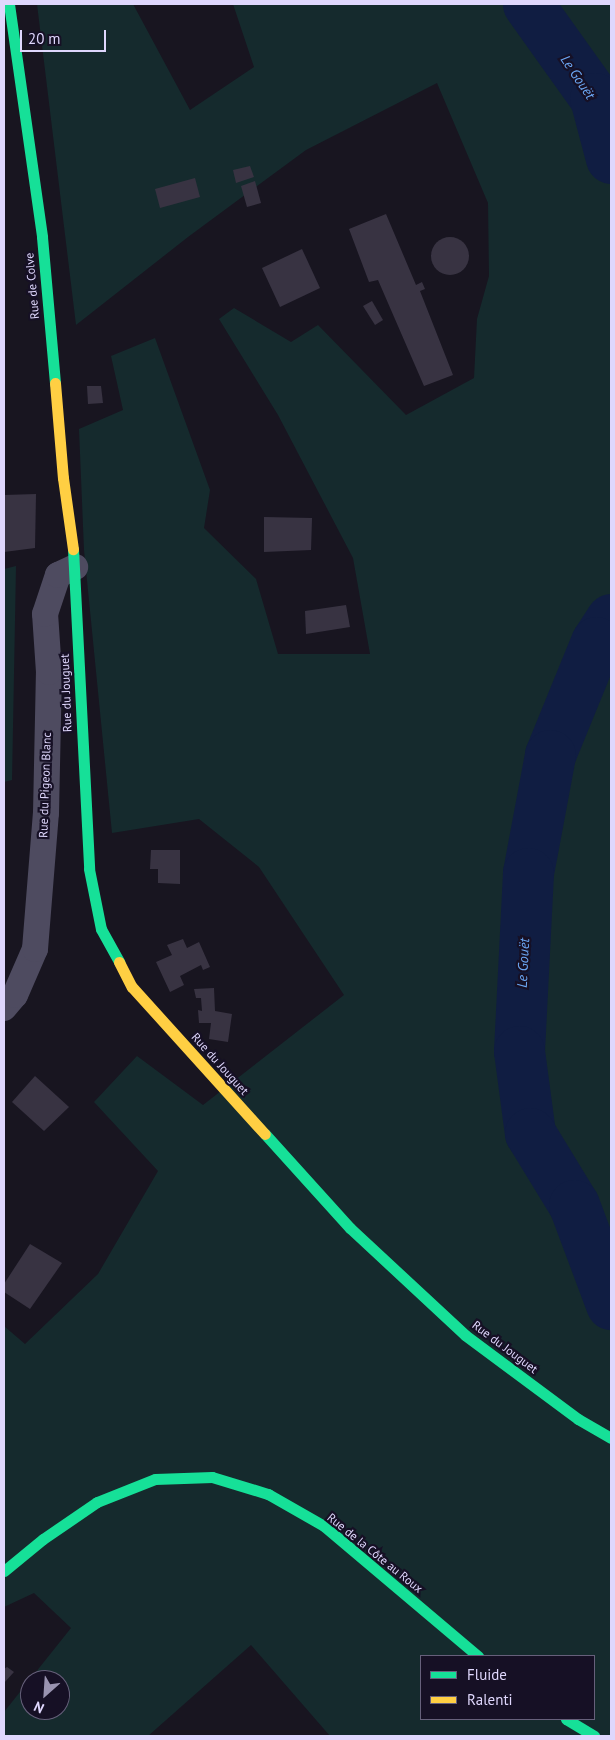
<!DOCTYPE html>
<html>
<head>
<meta charset="utf-8">
<style>
	body { margin:0 }
	#map { position:relative; width:615px; height:1740px; overflow:hidden; background:#181520; font-family:"PT Sans",sans-serif }
	div>[style] { position:absolute }
	.green>* { inset:0; background:#152a2d }
	.river>* { height:51px; margin:-25.5px; padding:0 25.5px; transform-origin:25.5px; border-radius:25.5px; background:#101d42 }
	.building>* { inset:0; background:#383342 }
	.round { border-radius:50% }
	.street>* { height:26px; margin:-13px; padding:0 13px; transform-origin:13px; border-radius:13px; background:#4e4b60 }
	.fast>* { height:11px; margin:-5.5px; padding:0 5.5px; transform-origin:5.5px; border-radius:5.5px; background:#16e098 }
	.slow>* { height:11px; margin:-5.5px; padding:0 5.5px; transform-origin:5.5px; border-radius:5.5px; background:#ffcf43 }
	span { translate:-50% -50%; white-space:nowrap; text-align:center; line-height:1.15; -webkit-text-stroke:4.5px #161025; paint-order:stroke }
	.street-label { font-size:12px; color:#dfd7fd }
	.water-label { font-size:14px; color:#6ca8f6; font-style:italic }
	.frame { position:absolute; inset:0; border:5px solid #dfd7fd; pointer-events:none }
	.legend { position:absolute; left:420px; top:1655px; width:175px; height:65px; box-sizing:border-box; background:#161025; border:1px solid #66607b; margin:0; padding:6px 9px; list-style:none; font-size:15px; color:#dfd7fd }
	.legend li { display:flex; align-items:center; gap:10px; height:25px }
	.legend b { width:25px; border:1px solid #66607b }
	.north { position:absolute; left:20px; top:1670px; width:50px; height:50px; box-sizing:border-box; background:#161025; border:1px solid #66607b; border-radius:50%; rotate:206deg; font-size:14px; font-weight:700; line-height:20px; text-align:center; color:#dfd7fd }
	.north::after { content:''; display:block; margin:auto; width:18px; height:22px; background:#9993b0; clip-path:polygon(50% 0,100% 100%,50% 72%,0 100%) }
	.scale { position:absolute; left:20px; top:30px; width:86px; height:22px; box-sizing:border-box; border:2px solid #dfd7fd; border-top:0; padding-left:6px; font-size:15px; line-height:18px; white-space:nowrap; color:#dfd7fd; -webkit-text-stroke:4px #161025; paint-order:stroke }
</style>
</head>
<body>
<div id="map">
	<div class="green">
		<i style="clip-path:polygon(evenodd,37px 4px,133px 4px,190px 110px,254px 67px,233px 4px,611px 4px,611px 1736px,330px 1736px,251px 1645px,148px 1736px,4px 1736px,4px 1712px,71px 1628px,34px 1593px,4px 1607px,4px 1326px,25px 1344px,98px 1274px,158px 1171px,94px 1102px,137px 1056px,203px 1105px,344px 995px,259px 867px,199px 819px,112px 833px,84px 550px,79px 429px,123px 410px,111px 356px,155px 338px,210px 490px,204px 528px,256px 579px,278px 654px,370px 654px,353px 558px,278px 415px,219px 319px,234px 308px,291px 342px,318px 325px,406px 415px,474px 378px,477px 319px,489px 276px,488px 203px,437px 83px,306px 150px,188px 237px,76px 325px,37px 4px,421px 1656px,594px 1656px,594px 1719px,421px 1719px,421px 1656px,37px 4px,30px 1680px,60px 1680px,60px 1710px,30px 1710px,30px 1680px)"></i>
		<i style="clip-path:polygon(16px 566px,12px 780px,4px 782px,4px 569px)"></i>
	</div>
	<div class="river">
		<i style="left:528px;top:4px;width:115px;rotate:54.5deg"></i>
		<i style="left:595px;top:98px;width:62px;rotate:75.1deg"></i>
		<i style="left:611px;top:619px;width:27px;rotate:123deg"></i>
		<i style="left:596px;top:642px;width:122px;rotate:112.2deg"></i>
		<i style="left:550px;top:755px;width:120px;rotate:100.6deg"></i>
		<i style="left:528px;top:873px;width:178px;rotate:92.9deg"></i>
		<i style="left:519px;top:1051px;width:83px;rotate:82.4deg"></i>
		<i style="left:530px;top:1133px;width:84px;rotate:58.6deg"></i>
		<i style="left:574px;top:1205px;width:106px;rotate:69.5deg"></i>
	</div>
	<div class="building">
		<i style="clip-path:polygon(250px 166px,254px 177px,236px 183px,233px 170px)"></i>
		<i style="clip-path:polygon(195px 178px,200px 197px,160px 208px,155px 189px)"></i>
		<i style="clip-path:polygon(255px 181px,261px 203px,247px 207px,241px 186px)"></i>
		<i style="clip-path:polygon(386px 214px,416px 285px,422px 282px,425px 289px,420px 291px,453px 375px,424px 386px,378px 280px,369px 282px,349px 229px)"></i>
		<i class="round" style="left:431px;top:237px;width:38px;height:38px"></i>
		<i style="clip-path:polygon(302px 249px,320px 288px,280px 307px,262px 268px)"></i>
		<i style="clip-path:polygon(372px 301px,383px 320px,375px 325px,363px 306px)"></i>
		<i style="clip-path:polygon(87px 386px,101px 386px,103px 403px,88px 404px)"></i>
		<i style="clip-path:polygon(36px 494px,35px 548px,4px 552px,4px 495px)"></i>
		<i style="clip-path:polygon(264px 517px,312px 518px,311px 550px,264px 552px)"></i>
		<i style="clip-path:polygon(346px 605px,350px 627px,306px 634px,305px 611px)"></i>
		<i style="clip-path:polygon(151px 850px,180px 850px,180px 884px,158px 883px,158px 869px,150px 869px)"></i>
		<i style="clip-path:polygon(183px 939px,187px 948px,199px 942px,210px 967px,203px 970px,201px 965px,180px 976px,184px 985px,170px 992px,156px 962px,172px 955px,167px 945px)"></i>
		<i style="clip-path:polygon(214px 988px,215px 1011px,232px 1014px,228px 1042px,209px 1039px,211px 1023px,199px 1023px,198px 1010px,202px 1011px,201px 998px,196px 998px,194px 989px)"></i>
		<i style="clip-path:polygon(35px 1076px,69px 1107px,44px 1131px,12px 1102px)"></i>
		<i style="clip-path:polygon(30px 1244px,62px 1263px,30px 1309px,4px 1292px,4px 1284px)"></i>
		<i style="clip-path:polygon(7px 1667px,14px 1672px,4px 1683px,4px 1669px)"></i>
	</div>
	<div class="street">
		<i style="left:4px;top:1008px;width:17px;rotate:-50deg"></i>
		<i style="left:15px;top:995px;width:50px;rotate:-66.5deg"></i>
		<i style="left:35px;top:949px;width:136px;rotate:-85.4deg"></i>
		<i style="left:46px;top:813px;width:141px;rotate:-88.8deg"></i>
		<i style="left:49px;top:672px;width:58px;rotate:-93.9deg"></i>
		<i style="left:45px;top:614px;width:41px;rotate:-71.6deg"></i>
		<i style="left:58px;top:575px;width:19px;rotate:-25deg"></i>
	</div>
	<div class="fast">
		<i style="left:9px;top:4px;width:235px;rotate:81.9deg"></i>
		<i style="left:42px;top:237px;width:147px;rotate:84.9deg"></i>
		<i style="left:73px;top:549px;width:320px;rotate:87.1deg"></i>
		<i style="left:89px;top:869px;width:61px;rotate:78.7deg"></i>
		<i style="left:101px;top:929px;width:38px;rotate:61deg"></i>
		<i style="left:265px;top:1134px;width:127px;rotate:47.9deg"></i>
		<i style="left:350px;top:1228px;width:157px;rotate:42.9deg"></i>
		<i style="left:465px;top:1335px;width:141px;rotate:36.6deg"></i>
		<i style="left:578px;top:1419px;width:38px;rotate:30deg"></i>
		<i style="left:4px;top:1571px;width:50px;rotate:-39.4deg"></i>
		<i style="left:43px;top:1539px;width:65px;rotate:-34.4deg"></i>
		<i style="left:97px;top:1502px;width:62px;rotate:-21.6deg"></i>
		<i style="left:155px;top:1479px;width:57px;rotate:-2deg"></i>
		<i style="left:212px;top:1477px;width:59px;rotate:16.9deg"></i>
		<i style="left:268px;top:1494px;width:64px;rotate:29.7deg"></i>
		<i style="left:324px;top:1526px;width:202px;rotate:40.2deg"></i>
		<i style="left:566px;top:1719px;width:33px;rotate:31deg"></i>
	</div>
	<div class="slow">
		<i style="left:55px;top:383px;width:95px;rotate:85.2deg"></i>
		<i style="left:63px;top:478px;width:72px;rotate:82deg"></i>
		<i style="left:119px;top:962px;width:28px;rotate:63deg"></i>
		<i style="left:132px;top:987px;width:198px;rotate:47.9deg"></i>
	</div>
	<div class="street-label">
		<span style="left:32px;top:286px;rotate:-95deg">Rue de Colve</span>
		<span style="left:66px;top:693px;rotate:-92deg">Rue du Jouguet</span>
		<span style="left:45px;top:785px;rotate:-88deg">Rue du Pigeon Blanc</span>
		<span style="left:220px;top:1064px;rotate:48deg">Rue du Jouguet</span>
		<span style="left:505px;top:1347px;rotate:37deg">Rue du Jouguet</span>
		<span style="left:375px;top:1553px;rotate:39deg">Rue de la Côte au Roux</span>
	</div>
	<div class="water-label">
		<span style="left:578px;top:77px;rotate:56deg">Le Gouët</span>
		<span style="left:523px;top:963px;rotate:-87deg">Le Gouët</span>
	</div>
	<div class="frame"></div>
	<ul class="legend">
	<li><b style="height:6px;background:#16e098"></b>Fluide</li>
	<li><b style="height:6px;background:#ffcf43"></b>Ralenti</li>
	</ul>
	<div class="north">N</div>
	<div class="scale">20 m</div>
</div>
</body>
</html>
